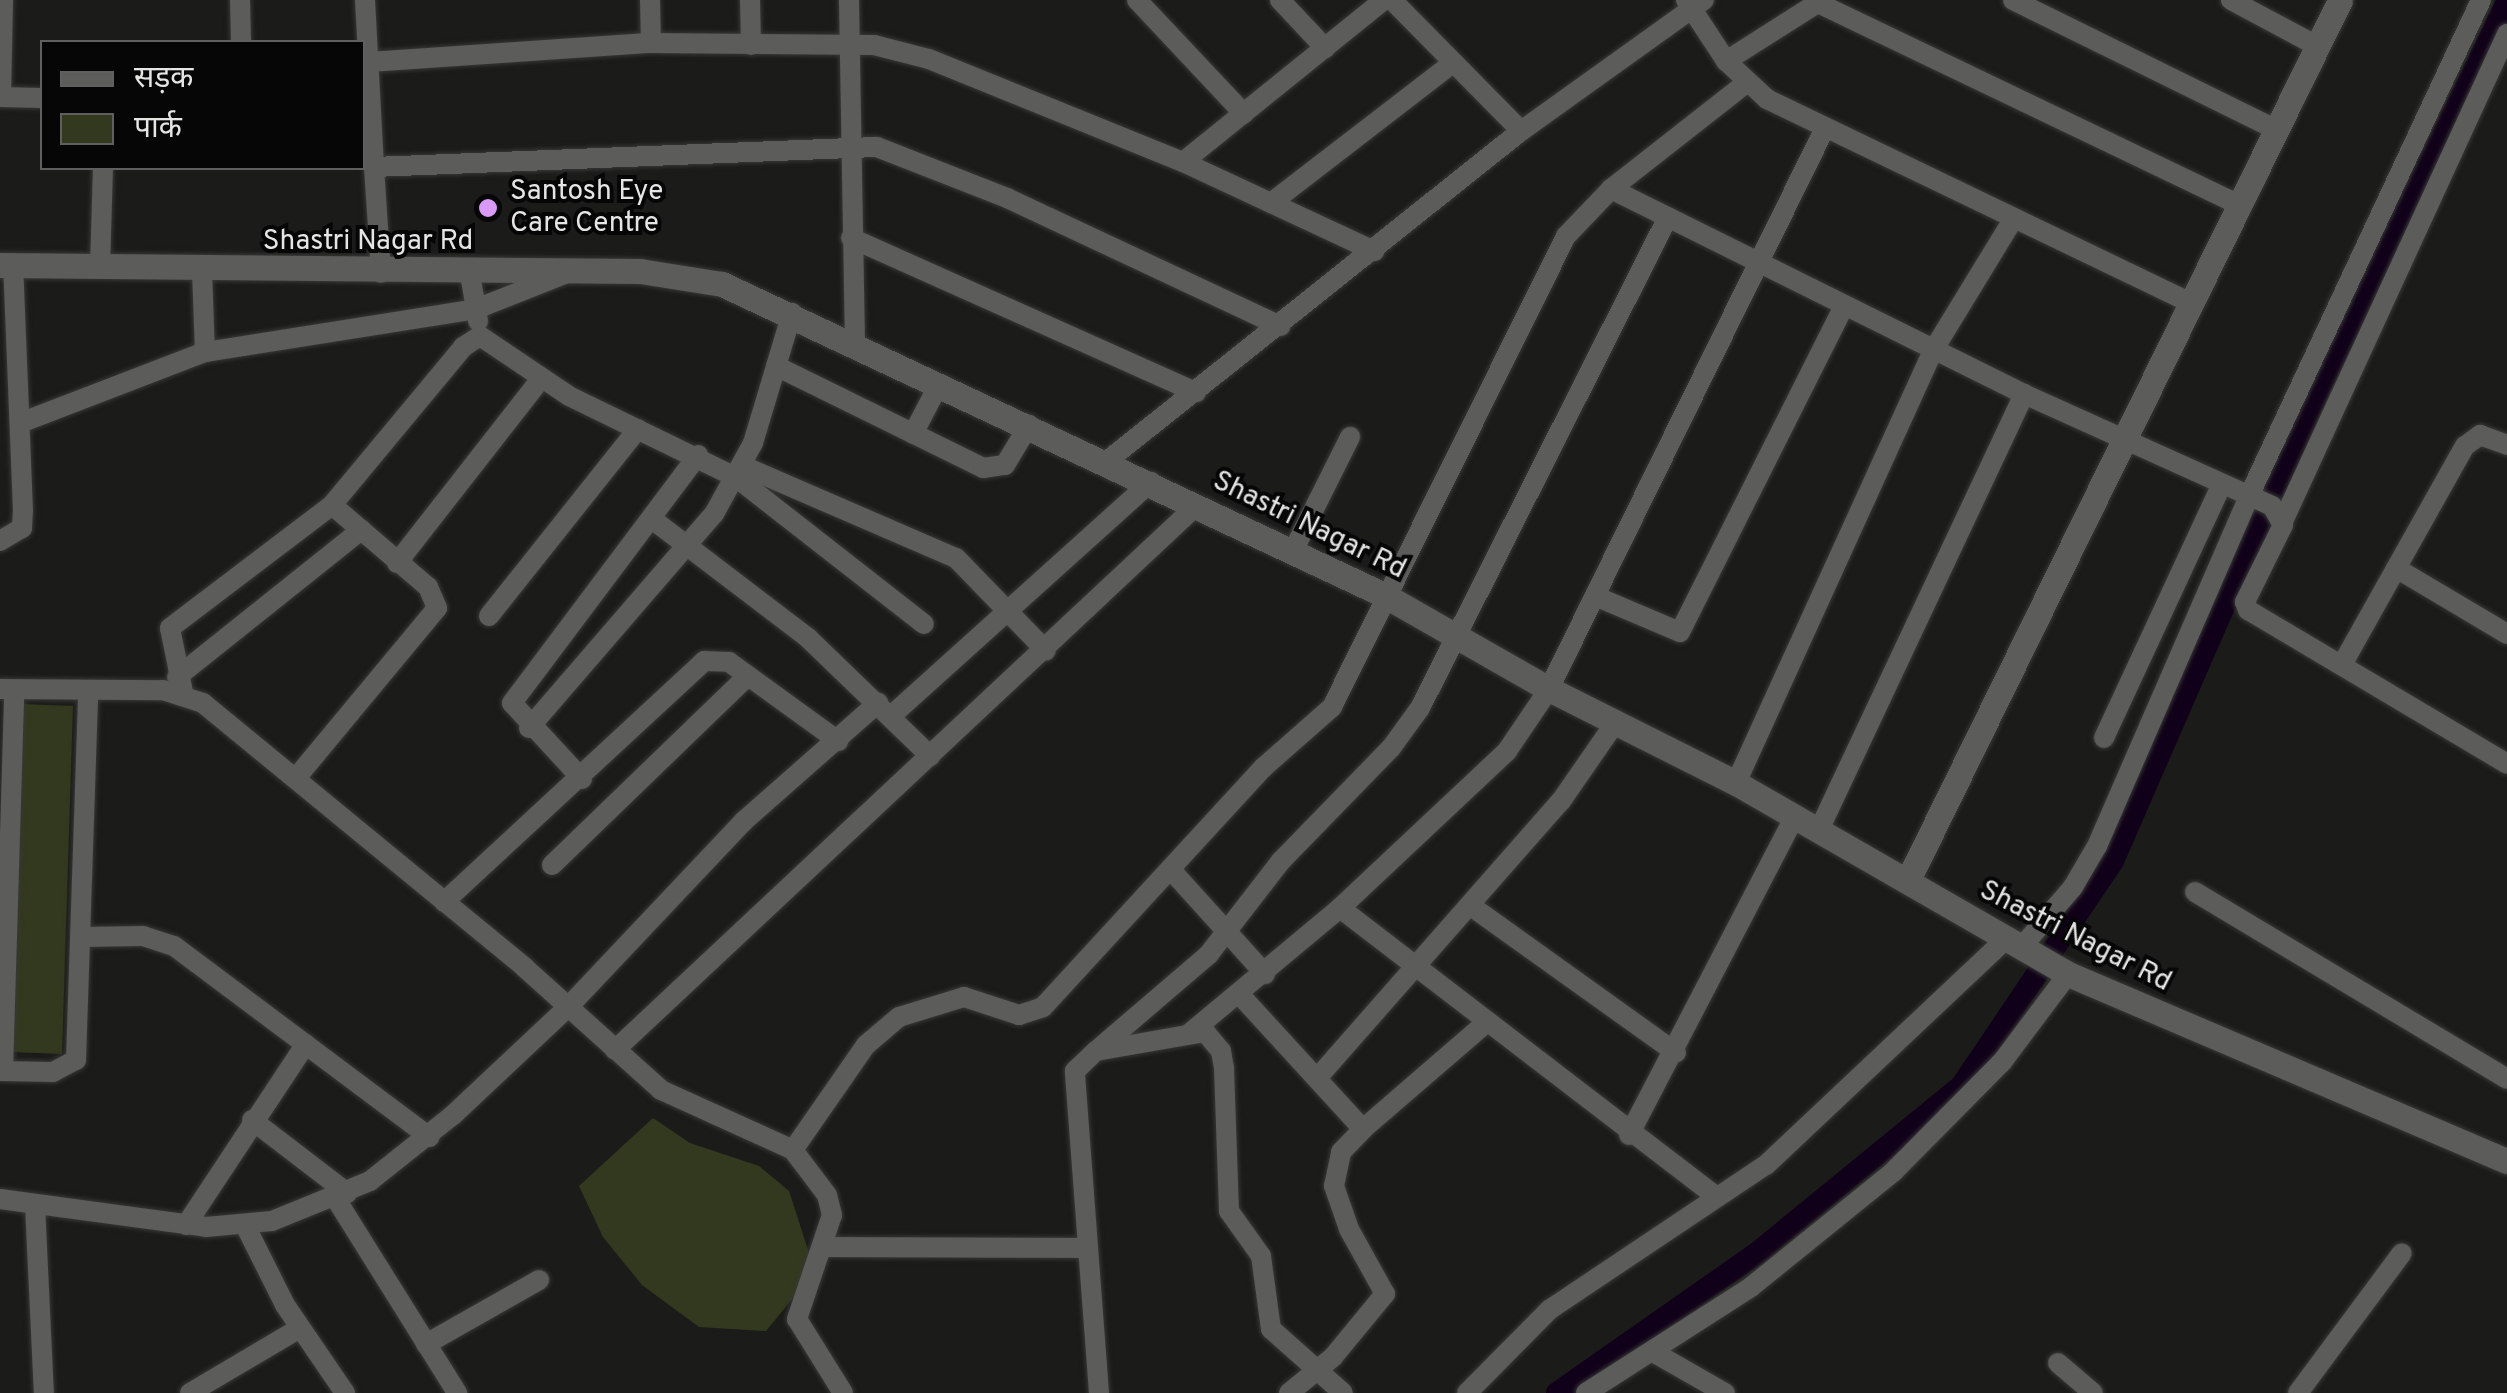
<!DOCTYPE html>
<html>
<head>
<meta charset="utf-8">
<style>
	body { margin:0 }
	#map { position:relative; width:2507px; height:1393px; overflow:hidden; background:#1b1c1a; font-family:Overpass,"Noto Sans Devanagari",sans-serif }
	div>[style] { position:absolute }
	.green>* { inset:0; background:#33391e }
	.canal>* { height:22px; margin:-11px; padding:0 11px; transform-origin:11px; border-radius:11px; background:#110019 }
	.roads { filter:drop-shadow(0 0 2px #373836) drop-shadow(0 0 2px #373836) }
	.minor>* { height:20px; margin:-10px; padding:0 10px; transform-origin:10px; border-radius:10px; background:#5c5c5a }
	.tertiary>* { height:25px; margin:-12.5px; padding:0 12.5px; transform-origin:12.5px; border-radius:12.5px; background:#5c5c5a }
	.dots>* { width:28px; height:28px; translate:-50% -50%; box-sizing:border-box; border:5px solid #060606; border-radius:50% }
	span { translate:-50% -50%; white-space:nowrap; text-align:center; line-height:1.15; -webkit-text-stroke:8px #060606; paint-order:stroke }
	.poi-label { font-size:28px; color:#e5e5e4 }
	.left { translate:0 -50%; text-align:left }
	.street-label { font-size:28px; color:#e5e5e4 }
	.legend { position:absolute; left:40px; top:40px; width:325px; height:130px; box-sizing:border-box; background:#060606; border:2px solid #5f5f5f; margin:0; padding:12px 18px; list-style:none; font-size:30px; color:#e5e5e4 }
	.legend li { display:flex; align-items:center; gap:20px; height:50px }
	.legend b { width:50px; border:2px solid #5f5f5f }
</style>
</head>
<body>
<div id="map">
	<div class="green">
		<i style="clip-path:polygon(22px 704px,73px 706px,62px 1054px,11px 1052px)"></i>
		<i style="clip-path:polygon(653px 1118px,690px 1143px,759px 1166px,789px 1191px,809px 1253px,798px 1292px,766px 1331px,699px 1327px,642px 1285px,603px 1237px,579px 1186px)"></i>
	</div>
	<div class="canal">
		<i style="left:1557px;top:1393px;width:244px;rotate:-35deg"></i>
		<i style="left:1757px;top:1253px;width:265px;rotate:-39.3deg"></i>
		<i style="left:1962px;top:1085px;width:270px;rotate:-56deg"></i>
		<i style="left:2113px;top:861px;width:513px;rotate:-66.43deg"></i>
		<i style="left:2318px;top:391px;width:432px;rotate:-64.1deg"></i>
	</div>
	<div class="roads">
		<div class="minor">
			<i style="left:240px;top:0;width:42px;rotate:88.6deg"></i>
			<i style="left:365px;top:0;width:167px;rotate:86.9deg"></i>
			<i style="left:374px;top:167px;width:503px;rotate:-2.28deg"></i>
			<i style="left:877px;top:147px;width:140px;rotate:21.4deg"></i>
			<i style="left:1007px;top:198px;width:302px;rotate:25.1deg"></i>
			<i style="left:650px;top:0;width:43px;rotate:88.7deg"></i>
			<i style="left:750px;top:0;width:45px;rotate:88.7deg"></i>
			<i style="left:849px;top:0;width:345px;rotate:89deg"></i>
			<i style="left:1137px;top:0;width:156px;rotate:46.8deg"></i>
			<i style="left:1280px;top:0;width:66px;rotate:46.8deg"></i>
			<i style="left:1392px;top:0;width:184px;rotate:45.4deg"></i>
			<i style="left:1686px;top:0;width:73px;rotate:56.7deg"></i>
			<i style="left:1726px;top:61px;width:56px;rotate:42.8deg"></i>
			<i style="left:1767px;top:99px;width:468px;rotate:25.7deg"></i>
			<i style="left:2013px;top:0;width:292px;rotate:26.2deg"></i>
			<i style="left:2231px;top:0;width:98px;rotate:28.1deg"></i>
			<i style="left:1818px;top:3px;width:468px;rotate:25.6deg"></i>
			<i style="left:1726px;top:61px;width:114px;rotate:-32.4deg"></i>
			<i style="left:369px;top:62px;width:283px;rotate:-3.9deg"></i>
			<i style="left:651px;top:43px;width:223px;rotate:0.5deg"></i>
			<i style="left:874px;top:45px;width:57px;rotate:14.3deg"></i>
			<i style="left:929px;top:59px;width:274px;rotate:22.1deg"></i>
			<i style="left:1183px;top:162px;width:211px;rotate:25deg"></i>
			<i style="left:0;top:97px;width:42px;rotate:1.4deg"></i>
			<i style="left:1px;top:97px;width:97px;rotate:-88.8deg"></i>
			<i style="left:1183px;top:162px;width:258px;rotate:-38.9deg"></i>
			<i style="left:374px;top:167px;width:106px;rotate:86.2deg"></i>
			<i style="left:1611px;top:189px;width:461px;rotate:26.4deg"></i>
			<i style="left:2024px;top:394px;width:272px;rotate:24.3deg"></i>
			<i style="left:2272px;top:506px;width:22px;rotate:60deg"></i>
			<i style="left:2283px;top:525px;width:86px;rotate:116.3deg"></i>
			<i style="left:2245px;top:602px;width:9px;rotate:69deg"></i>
			<i style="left:2248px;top:610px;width:301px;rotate:30.7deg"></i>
			<i style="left:1271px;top:203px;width:230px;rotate:-37.6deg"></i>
			<i style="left:851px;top:238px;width:378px;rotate:24.1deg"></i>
			<i style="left:100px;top:268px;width:100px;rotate:-88.3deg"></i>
			<i style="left:202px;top:271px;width:81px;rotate:87.9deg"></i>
			<i style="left:470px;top:274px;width:48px;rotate:80.3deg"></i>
			<i style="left:776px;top:366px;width:231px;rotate:26.2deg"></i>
			<i style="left:983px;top:468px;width:22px;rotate:-8deg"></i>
			<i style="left:1005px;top:465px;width:47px;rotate:-59deg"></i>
			<i style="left:20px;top:423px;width:198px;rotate:-21deg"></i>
			<i style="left:205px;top:352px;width:274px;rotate:-9deg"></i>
			<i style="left:476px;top:309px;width:101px;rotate:-21.5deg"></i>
			<i style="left:913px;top:434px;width:56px;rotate:-62.5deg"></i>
			<i style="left:1107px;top:461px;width:529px;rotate:-38.56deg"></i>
			<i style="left:1521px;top:131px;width:225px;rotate:-35.6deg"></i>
			<i style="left:743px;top:466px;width:232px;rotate:23.4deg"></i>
			<i style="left:956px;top:558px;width:129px;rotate:45.9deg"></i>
			<i style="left:652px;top:519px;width:196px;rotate:37.3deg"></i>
			<i style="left:808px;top:638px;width:170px;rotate:44deg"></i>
			<i style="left:2284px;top:519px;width:534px;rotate:-65.31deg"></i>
			<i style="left:0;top:541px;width:26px;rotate:-31deg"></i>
			<i style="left:22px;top:528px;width:17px;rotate:-87deg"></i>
			<i style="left:23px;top:511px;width:246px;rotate:-92.3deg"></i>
			<i style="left:1292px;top:553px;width:130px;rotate:-63.4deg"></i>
			<i style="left:397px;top:563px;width:232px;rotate:-52deg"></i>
			<i style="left:2396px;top:568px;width:129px;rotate:30.7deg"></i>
			<i style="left:1595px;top:596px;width:92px;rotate:23deg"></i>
			<i style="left:1680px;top:632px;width:365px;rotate:-63.3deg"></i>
			<i style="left:489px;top:616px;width:239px;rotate:-51.5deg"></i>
			<i style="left:2343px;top:663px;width:249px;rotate:-60.7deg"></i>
			<i style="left:2465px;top:446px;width:19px;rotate:-36deg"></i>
			<i style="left:2480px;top:435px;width:29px;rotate:20deg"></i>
			<i style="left:177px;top:677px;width:236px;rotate:-38.6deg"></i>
			<i style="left:0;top:689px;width:163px;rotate:0.4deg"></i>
			<i style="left:163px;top:690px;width:42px;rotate:18deg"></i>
			<i style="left:203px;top:703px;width:416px;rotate:39.4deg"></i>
			<i style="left:524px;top:967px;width:184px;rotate:41.9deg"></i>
			<i style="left:661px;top:1090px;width:145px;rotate:24.4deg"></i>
			<i style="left:793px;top:1150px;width:56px;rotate:52.9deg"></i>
			<i style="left:827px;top:1195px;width:21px;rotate:76deg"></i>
			<i style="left:832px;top:1215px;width:110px;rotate:108.6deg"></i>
			<i style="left:797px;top:1319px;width:87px;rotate:58.1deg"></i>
			<i style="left:183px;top:692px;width:65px;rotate:-101.5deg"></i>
			<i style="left:170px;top:628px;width:203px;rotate:-37.2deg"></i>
			<i style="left:332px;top:505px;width:205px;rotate:-50.3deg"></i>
			<i style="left:463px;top:347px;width:20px;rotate:-33deg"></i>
			<i style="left:480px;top:336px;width:107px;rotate:34deg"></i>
			<i style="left:569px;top:396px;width:187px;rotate:26deg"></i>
			<i style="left:737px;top:478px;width:237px;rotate:38deg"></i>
			<i style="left:891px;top:716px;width:350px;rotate:-42deg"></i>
			<i style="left:529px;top:728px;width:283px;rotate:-49.2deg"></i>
			<i style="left:714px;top:514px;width:81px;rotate:-61.2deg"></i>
			<i style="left:753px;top:443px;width:136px;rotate:-73.3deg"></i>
			<i style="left:2104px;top:738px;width:280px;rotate:-65.1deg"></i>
			<i style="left:296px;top:778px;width:221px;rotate:-50.3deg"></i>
			<i style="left:437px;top:608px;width:23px;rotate:-113deg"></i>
			<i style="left:428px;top:587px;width:126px;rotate:-139.5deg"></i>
			<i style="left:582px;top:779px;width:103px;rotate:-132.6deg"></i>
			<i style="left:512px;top:703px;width:310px;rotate:-53.1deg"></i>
			<i style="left:1736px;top:783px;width:477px;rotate:-65.5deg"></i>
			<i style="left:1934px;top:349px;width:153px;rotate:-58.6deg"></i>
			<i style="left:1819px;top:830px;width:482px;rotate:-64.8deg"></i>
			<i style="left:552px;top:865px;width:272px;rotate:-44deg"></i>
			<i style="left:1172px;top:871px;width:139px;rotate:47.9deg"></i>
			<i style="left:2195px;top:892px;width:364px;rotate:30.9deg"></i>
			<i style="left:444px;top:902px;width:355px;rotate:-42.8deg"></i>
			<i style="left:704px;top:661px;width:25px;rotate:2deg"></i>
			<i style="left:729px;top:662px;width:135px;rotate:35.9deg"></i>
			<i style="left:1471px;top:906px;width:252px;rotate:35.6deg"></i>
			<i style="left:1340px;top:908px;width:474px;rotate:37.5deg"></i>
			<i style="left:81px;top:937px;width:62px;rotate:-0.9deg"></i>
			<i style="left:143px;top:936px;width:33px;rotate:18deg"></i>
			<i style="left:174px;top:946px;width:319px;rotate:36.8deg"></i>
			<i style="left:2020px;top:949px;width:82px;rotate:-49.5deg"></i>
			<i style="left:2073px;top:887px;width:48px;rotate:-59.7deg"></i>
			<i style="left:2097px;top:846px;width:382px;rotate:-66.5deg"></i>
			<i style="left:2249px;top:496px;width:548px;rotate:-64.93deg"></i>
			<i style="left:1241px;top:996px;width:180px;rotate:47.5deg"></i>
			<i style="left:1363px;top:1129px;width:162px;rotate:-40.8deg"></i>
			<i style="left:1190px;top:1033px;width:195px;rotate:-39.8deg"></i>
			<i style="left:1340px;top:908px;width:229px;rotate:-43.2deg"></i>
			<i style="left:1507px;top:751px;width:75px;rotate:-55.9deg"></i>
			<i style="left:1549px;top:689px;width:623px;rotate:-63.81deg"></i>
			<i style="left:615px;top:1050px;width:797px;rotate:-43.12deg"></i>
			<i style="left:1096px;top:1051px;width:149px;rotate:-40.6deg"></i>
			<i style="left:1209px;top:954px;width:116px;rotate:-52.3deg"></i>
			<i style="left:1280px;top:862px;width:159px;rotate:-45.8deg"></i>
			<i style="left:1391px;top:748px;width:49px;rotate:-54.1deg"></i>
			<i style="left:1420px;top:708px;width:550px;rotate:-63.2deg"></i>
			<i style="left:0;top:1071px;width:53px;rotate:1.1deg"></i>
			<i style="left:53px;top:1072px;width:26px;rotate:-28deg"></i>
			<i style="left:76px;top:1060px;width:369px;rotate:-88.1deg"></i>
			<i style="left:3px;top:1071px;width:381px;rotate:-88.3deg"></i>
			<i style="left:1319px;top:1076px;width:366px;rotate:-48.7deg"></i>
			<i style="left:1561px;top:801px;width:95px;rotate:-55.3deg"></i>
			<i style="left:252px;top:1120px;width:120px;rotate:37.5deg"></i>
			<i style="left:1629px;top:1135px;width:357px;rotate:-62.5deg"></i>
			<i style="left:793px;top:1150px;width:128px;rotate:-55.2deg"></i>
			<i style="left:866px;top:1045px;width:43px;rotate:-40.3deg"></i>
			<i style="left:899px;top:1017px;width:68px;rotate:-17.1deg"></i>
			<i style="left:964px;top:997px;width:58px;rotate:18.1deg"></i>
			<i style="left:1019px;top:1015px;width:25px;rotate:-18deg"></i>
			<i style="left:1043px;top:1007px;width:326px;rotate:-47.4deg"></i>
			<i style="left:1264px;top:767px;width:91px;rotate:-41.4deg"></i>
			<i style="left:1332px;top:707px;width:526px;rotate:-63.58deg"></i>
			<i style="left:1566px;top:236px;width:65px;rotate:-46.2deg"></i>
			<i style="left:1611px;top:189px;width:170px;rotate:-38.1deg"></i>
			<i style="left:0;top:1199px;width:208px;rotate:7.7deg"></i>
			<i style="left:206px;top:1227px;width:66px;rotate:-5.2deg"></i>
			<i style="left:272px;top:1221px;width:106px;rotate:-22.2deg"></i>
			<i style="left:370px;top:1181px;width:106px;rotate:-38.5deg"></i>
			<i style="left:453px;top:1115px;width:159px;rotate:-43.2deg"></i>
			<i style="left:569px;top:1006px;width:255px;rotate:-46.6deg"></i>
			<i style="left:744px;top:821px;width:179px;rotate:-41.4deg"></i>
			<i style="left:336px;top:1199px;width:229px;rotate:58deg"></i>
			<i style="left:35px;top:1205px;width:188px;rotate:87.3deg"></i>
			<i style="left:186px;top:1225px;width:217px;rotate:-56.5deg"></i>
			<i style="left:245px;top:1225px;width:89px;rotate:63.4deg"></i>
			<i style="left:285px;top:1305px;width:107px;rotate:55.7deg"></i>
			<i style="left:824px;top:1247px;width:262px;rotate:0.2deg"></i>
			<i style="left:426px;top:1344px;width:130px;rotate:-29.5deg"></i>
			<i style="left:1653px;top:1352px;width:83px;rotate:29.7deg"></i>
			<i style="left:2058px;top:1363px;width:46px;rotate:40.6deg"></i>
			<i style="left:190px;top:1393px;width:128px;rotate:-30.6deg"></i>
			<i style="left:1099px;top:1393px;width:323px;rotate:-94.3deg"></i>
			<i style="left:1075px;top:1071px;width:29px;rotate:-44deg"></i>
			<i style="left:1096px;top:1051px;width:111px;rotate:-9.9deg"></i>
			<i style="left:1205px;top:1032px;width:25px;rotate:50deg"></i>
			<i style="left:1221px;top:1051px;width:17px;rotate:80deg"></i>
			<i style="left:1224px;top:1068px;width:143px;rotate:88deg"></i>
			<i style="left:1229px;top:1211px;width:55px;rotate:54.6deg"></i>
			<i style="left:1261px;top:1256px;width:74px;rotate:82.2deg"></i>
			<i style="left:1271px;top:1329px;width:96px;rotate:41.6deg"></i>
			<i style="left:1289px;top:1393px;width:57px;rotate:-39.3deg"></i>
			<i style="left:1333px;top:1357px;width:82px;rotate:-50.5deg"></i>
			<i style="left:1385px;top:1294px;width:74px;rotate:-119deg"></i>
			<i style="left:1349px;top:1229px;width:46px;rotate:-109.2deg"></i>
			<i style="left:1334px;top:1186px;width:35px;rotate:-78deg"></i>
			<i style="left:1341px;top:1152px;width:32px;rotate:-46deg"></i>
			<i style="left:1467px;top:1393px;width:117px;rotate:-45.3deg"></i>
			<i style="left:1549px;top:1310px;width:261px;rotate:-33.8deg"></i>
			<i style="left:1766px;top:1165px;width:327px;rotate:-43.3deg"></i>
			<i style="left:1586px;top:1393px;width:196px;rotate:-32.7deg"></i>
			<i style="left:1751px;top:1287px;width:184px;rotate:-39deg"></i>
			<i style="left:1894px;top:1171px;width:153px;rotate:-45.3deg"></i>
			<i style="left:2002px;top:1062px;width:110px;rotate:-53.1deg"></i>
			<i style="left:2298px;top:1393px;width:174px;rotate:-53.4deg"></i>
		</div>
		<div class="tertiary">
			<i style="left:0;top:265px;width:640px;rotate:0.54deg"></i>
			<i style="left:640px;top:271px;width:83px;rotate:9deg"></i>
			<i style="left:722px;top:284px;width:731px;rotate:25.16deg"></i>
			<i style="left:1384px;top:595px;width:190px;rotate:29.7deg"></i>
			<i style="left:1549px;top:689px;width:209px;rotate:26.7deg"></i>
			<i style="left:1736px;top:783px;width:383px;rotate:29.9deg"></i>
			<i style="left:2068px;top:974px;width:477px;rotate:23.1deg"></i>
			<i style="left:1908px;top:880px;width:980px;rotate:-63.85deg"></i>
		</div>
	</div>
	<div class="dots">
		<i style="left:488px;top:208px;background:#d99af7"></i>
	</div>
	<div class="poi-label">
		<span class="left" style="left:510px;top:208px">Santosh Eye<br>Care Centre</span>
	</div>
	<div class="street-label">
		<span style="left:368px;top:242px">Shastri Nagar Rd</span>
		<span style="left:1309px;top:526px;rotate:26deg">Shastri Nagar Rd</span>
		<span style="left:2075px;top:937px;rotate:27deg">Shastri Nagar Rd</span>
	</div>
	<ul class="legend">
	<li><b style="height:12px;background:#5c5c5a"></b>सड़क</li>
	<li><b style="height:28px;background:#33391e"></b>पार्क</li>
	</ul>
</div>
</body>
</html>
